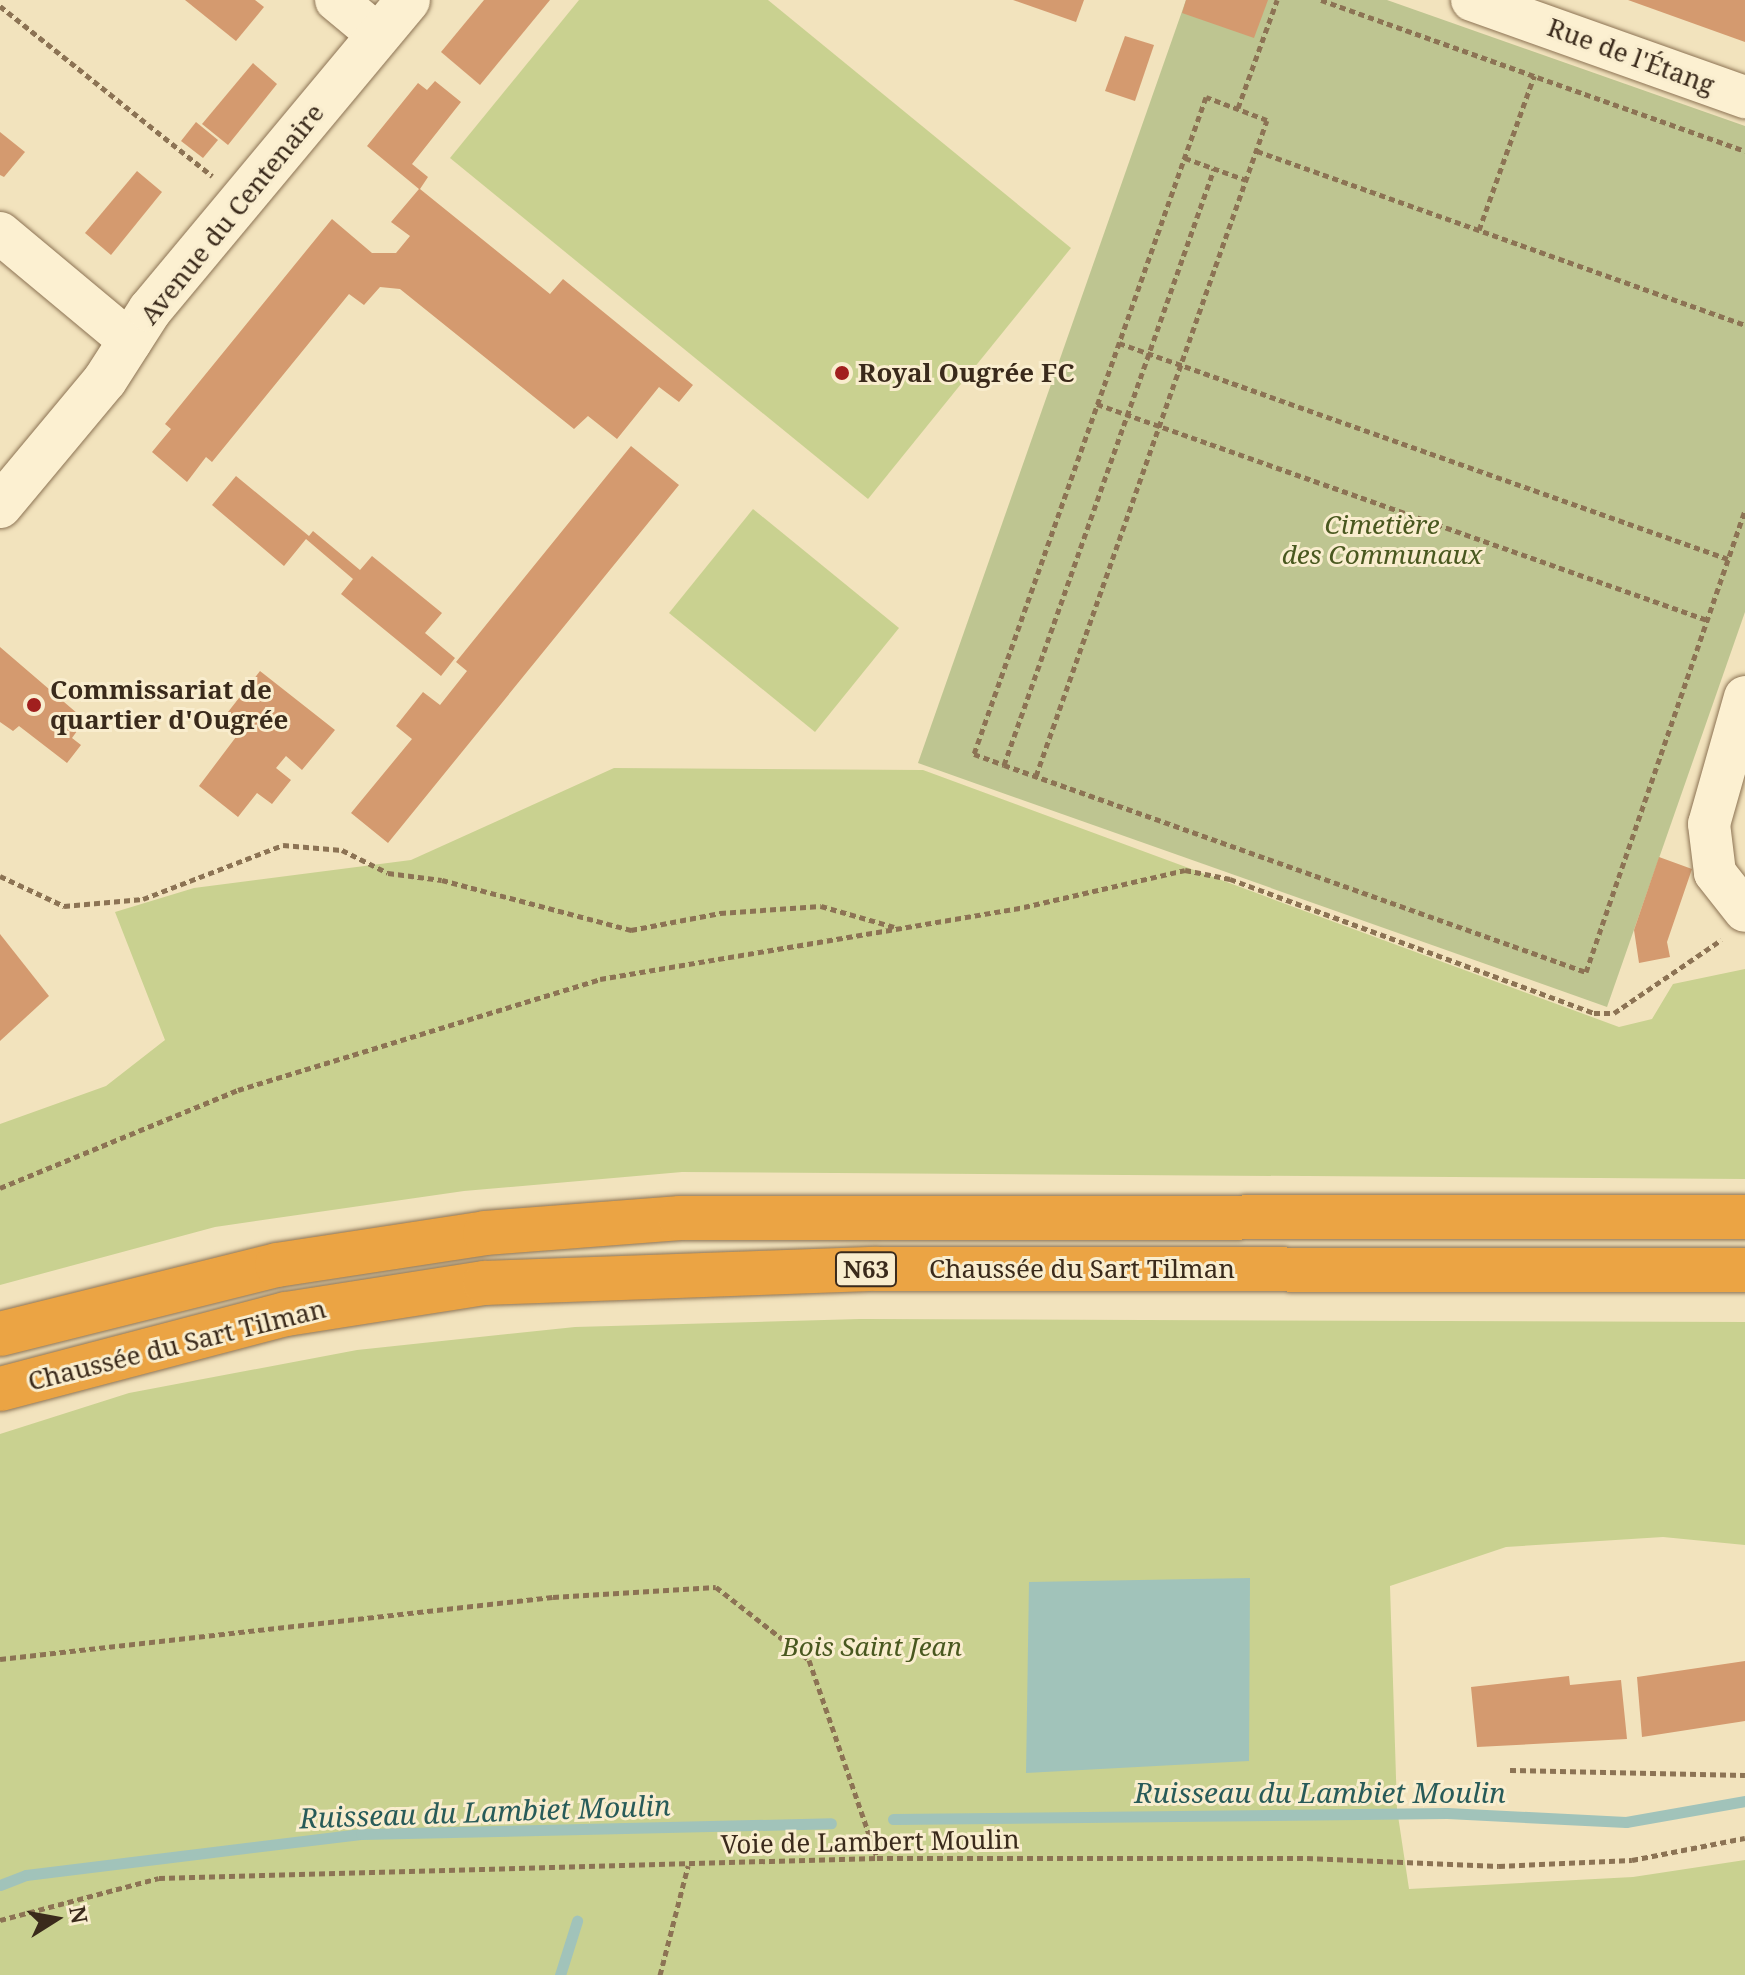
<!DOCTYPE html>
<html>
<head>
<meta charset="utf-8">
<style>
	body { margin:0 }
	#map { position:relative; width:1745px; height:1975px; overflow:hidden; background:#f2e3bd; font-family:"Noto Serif",serif }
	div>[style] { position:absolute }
	.green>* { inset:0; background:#c9d190 }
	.cemetery>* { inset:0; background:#bec591 }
	.water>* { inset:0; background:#a1c3ba }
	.stream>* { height:11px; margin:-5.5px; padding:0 5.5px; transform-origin:5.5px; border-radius:5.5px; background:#a1c3ba }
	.building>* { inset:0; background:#d49a6f }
	.path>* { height:5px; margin-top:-2.5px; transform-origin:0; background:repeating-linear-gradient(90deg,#8c7354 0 6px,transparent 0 10px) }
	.roads { filter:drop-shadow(0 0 2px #8c7354) drop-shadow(0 0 2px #8c7354) }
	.street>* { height:42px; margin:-21px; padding:0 21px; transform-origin:21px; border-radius:21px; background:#fcf0d1 }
	.secondary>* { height:44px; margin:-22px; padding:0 22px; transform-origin:22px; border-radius:22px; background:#fcf0d1 }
	.highway>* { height:44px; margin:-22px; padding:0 22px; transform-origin:22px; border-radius:22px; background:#eba444 }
	.dots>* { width:22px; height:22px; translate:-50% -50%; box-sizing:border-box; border:4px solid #f9edce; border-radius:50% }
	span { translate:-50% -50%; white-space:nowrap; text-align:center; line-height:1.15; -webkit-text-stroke:6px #f9edce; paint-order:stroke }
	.shield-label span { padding:2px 6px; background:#f9edce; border:2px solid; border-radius:6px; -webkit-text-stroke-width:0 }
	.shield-label { font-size:24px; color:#3a2a1b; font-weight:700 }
	.street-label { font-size:26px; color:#3a2a1b }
	.poi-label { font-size:26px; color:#3a2a1b; font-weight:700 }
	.left { translate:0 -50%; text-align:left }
	.park-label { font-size:26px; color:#49581f; font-style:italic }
	.water-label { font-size:28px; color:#285b59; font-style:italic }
	.north { position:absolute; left:16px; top:1879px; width:80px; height:80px; -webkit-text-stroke:6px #f9edce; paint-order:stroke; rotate:79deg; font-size:22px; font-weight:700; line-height:32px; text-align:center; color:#3a2a1b }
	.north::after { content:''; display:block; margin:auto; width:28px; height:36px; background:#3a2a1b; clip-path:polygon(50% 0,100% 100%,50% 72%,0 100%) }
</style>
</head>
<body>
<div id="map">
	<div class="green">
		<i style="clip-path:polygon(579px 0,768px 0,1071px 248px,868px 499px,450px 158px)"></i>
		<i style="clip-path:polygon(753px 509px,899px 628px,815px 732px,669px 613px)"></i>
		<i style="clip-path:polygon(614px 768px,923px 770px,1619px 1027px,1652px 1019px,1673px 984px,1745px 969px,1745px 1179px,682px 1172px,464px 1191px,215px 1227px,0 1285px,0 1124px,106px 1086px,165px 1040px,115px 912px,194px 888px,411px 860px)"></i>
		<i style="clip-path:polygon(860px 1319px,1745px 1322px,1745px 1545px,1663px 1537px,1506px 1547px,1390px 1586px,1397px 1809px,1409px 1889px,1633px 1877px,1745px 1860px,1745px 1975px,0 1975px,0 1434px,129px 1393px,357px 1350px,575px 1327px)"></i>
	</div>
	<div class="cemetery">
		<i style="clip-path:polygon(1186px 0,1387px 0,1745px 126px,1745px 612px,1607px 1007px,918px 763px)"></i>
	</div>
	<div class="water">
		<i style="clip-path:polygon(1250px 1578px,1249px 1761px,1026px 1773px,1029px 1582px)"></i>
	</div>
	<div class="stream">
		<i style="left:893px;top:1819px;width:554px;rotate:-0.62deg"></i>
		<i style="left:1447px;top:1813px;width:179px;rotate:2.9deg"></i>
		<i style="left:1626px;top:1822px;width:121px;rotate:-10deg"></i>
		<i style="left:0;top:1885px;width:28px;rotate:-21deg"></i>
		<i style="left:26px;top:1875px;width:337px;rotate:-7deg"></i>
		<i style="left:361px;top:1834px;width:470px;rotate:-1.3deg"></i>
		<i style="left:560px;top:1975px;width:57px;rotate:-72.5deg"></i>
	</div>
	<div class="building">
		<i style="clip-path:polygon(185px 0,255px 0,264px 7px,236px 41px)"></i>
		<i style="clip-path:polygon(484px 0,550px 0,480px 85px,441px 52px)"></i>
		<i style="clip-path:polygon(1013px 0,1084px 0,1076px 22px)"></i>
		<i style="clip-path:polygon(1186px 0,1268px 0,1254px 38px,1182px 13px)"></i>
		<i style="clip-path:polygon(1628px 0,1745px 0,1745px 42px)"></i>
		<i style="clip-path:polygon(1125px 36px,1154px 45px,1135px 101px,1105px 91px)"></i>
		<i style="clip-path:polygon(253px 63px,277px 84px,228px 145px,202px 124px)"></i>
		<i style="clip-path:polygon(435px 81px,461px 102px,412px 164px,428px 177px,420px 189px,550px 294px,563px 279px,693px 385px,679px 402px,659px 387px,617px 439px,588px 416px,574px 429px,400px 289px,380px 287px,364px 305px,349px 294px,212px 462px,206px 457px,187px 482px,152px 452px,171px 429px,165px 424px,332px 219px,372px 253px,396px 253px,410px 236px,391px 222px,419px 189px,367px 146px,418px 83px,427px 90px)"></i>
		<i style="clip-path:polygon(196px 122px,218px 140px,203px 158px,181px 141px)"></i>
		<i style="clip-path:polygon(0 132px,25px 152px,4px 177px,0 175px)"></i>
		<i style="clip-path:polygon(137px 171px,162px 192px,111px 255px,85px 233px)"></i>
		<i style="clip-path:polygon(631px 446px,679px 485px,388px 843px,351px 813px,412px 739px,396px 726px,423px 692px,440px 705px,467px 671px,456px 662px)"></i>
		<i style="clip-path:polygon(236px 476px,309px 536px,313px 531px,360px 570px,372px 556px,442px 613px,425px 633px,455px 658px,441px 676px,341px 594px,353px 579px,306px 539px,284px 566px,212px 505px)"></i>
		<i style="clip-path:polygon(0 647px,85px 720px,72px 738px,81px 745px,67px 763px,19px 726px,13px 731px,0 722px)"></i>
		<i style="clip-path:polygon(260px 671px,335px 730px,302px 770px,286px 756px,276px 768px,291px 780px,272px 804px,257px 793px,238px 817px,199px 786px,245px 725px,228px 712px)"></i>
		<i style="clip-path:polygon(1659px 857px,1692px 869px,1667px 942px,1670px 957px,1639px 963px,1634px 930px)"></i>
		<i style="clip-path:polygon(0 934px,49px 996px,0 1041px)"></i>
		<i style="clip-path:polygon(1745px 1661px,1745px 1721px,1642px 1737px,1637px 1677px)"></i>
		<i style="clip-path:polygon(1569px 1676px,1570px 1685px,1621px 1680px,1627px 1739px,1477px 1747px,1471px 1687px)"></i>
	</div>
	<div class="path">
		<i style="left:1321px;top:0;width:450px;rotate:19.6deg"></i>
		<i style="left:0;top:6px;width:272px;rotate:38.7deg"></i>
		<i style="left:1238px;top:108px;width:115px;rotate:-70.1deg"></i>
		<i style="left:1257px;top:151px;width:518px;rotate:19.62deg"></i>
		<i style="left:1185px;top:158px;width:65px;rotate:19.8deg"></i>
		<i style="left:1479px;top:230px;width:164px;rotate:-70.3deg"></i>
		<i style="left:1119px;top:343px;width:646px;rotate:19.53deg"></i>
		<i style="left:1097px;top:404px;width:647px;rotate:19.5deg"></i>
		<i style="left:1004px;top:765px;width:632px;rotate:-70.59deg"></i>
		<i style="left:1036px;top:776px;width:695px;rotate:-70.6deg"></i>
		<i style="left:1267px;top:120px;width:65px;rotate:-159.3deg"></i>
		<i style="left:1206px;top:97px;width:697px;rotate:109.45deg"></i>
		<i style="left:974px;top:754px;width:32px;rotate:20deg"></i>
		<i style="left:1004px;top:765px;width:618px;rotate:19.58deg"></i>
		<i style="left:1586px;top:972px;width:488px;rotate:-71deg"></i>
		<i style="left:0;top:876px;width:71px;rotate:25.1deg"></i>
		<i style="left:64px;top:906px;width:79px;rotate:-5.1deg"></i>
		<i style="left:143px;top:899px;width:150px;rotate:-21.1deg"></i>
		<i style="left:283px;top:845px;width:59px;rotate:4.8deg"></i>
		<i style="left:342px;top:850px;width:51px;rotate:26.6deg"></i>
		<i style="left:388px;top:873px;width:54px;rotate:7.4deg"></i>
		<i style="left:442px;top:880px;width:196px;rotate:14.8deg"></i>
		<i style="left:631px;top:930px;width:91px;rotate:-10.8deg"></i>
		<i style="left:720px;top:913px;width:101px;rotate:-4deg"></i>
		<i style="left:821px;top:906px;width:76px;rotate:16deg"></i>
		<i style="left:0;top:1188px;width:257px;rotate:-22.4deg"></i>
		<i style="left:238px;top:1090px;width:379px;rotate:-17deg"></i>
		<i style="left:600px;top:979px;width:430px;rotate:-9.6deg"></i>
		<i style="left:1024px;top:907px;width:165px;rotate:-12.9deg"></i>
		<i style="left:1185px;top:870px;width:46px;rotate:11.3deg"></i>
		<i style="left:1230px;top:879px;width:388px;rotate:20.2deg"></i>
		<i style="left:1594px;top:1013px;width:20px"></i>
		<i style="left:1614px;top:1013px;width:130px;rotate:-34.3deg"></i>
		<i style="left:0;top:1659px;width:556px;rotate:-6.4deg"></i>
		<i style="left:553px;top:1597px;width:163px;rotate:-3.5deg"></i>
		<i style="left:716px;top:1587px;width:118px;rotate:38.1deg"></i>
		<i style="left:809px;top:1660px;width:209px;rotate:71deg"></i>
		<i style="left:1510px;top:1770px;width:235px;rotate:1.2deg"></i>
		<i style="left:0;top:1920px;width:164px;rotate:-14.8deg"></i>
		<i style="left:159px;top:1878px;width:718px;rotate:-1.6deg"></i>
		<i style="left:877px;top:1858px;width:430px"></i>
		<i style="left:1307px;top:1858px;width:192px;rotate:2.4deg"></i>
		<i style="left:1499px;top:1866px;width:133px;rotate:-2.6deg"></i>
		<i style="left:1632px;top:1860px;width:115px;rotate:-11deg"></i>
		<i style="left:660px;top:1975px;width:113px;rotate:-75.6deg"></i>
	</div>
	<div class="roads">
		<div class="street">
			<i style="left:336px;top:0;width:55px;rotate:39.8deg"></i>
			<i style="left:1472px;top:0;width:290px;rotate:19.6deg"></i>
			<i style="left:0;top:233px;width:170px;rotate:39.8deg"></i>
			<i style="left:1745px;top:697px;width:132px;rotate:105.8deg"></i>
			<i style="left:1709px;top:824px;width:49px;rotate:83deg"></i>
			<i style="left:1715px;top:873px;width:48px;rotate:51.7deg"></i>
		</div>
		<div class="secondary">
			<i style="left:0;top:506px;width:164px;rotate:-50.2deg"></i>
			<i style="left:105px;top:380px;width:83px;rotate:-57.3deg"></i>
			<i style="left:150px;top:310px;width:403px;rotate:-50.2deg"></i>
		</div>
		<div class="highway">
			<i style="left:0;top:1334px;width:285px;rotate:-14deg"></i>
			<i style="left:277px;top:1265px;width:210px;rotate:-8.7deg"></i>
			<i style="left:485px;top:1233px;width:196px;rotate:-4.4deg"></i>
			<i style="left:680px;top:1218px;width:1065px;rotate:-0.05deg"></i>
			<i style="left:0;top:1389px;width:296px;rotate:-14.7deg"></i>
			<i style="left:286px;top:1314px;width:201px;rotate:-8.9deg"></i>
			<i style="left:485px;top:1283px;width:390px;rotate:-2.1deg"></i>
			<i style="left:875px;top:1269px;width:870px;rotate:0.07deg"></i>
		</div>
	</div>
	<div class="dots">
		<i style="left:842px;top:373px;background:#a11f1e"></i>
		<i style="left:34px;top:705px;background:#a11f1e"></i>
	</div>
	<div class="shield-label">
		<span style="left:866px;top:1269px">N63</span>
	</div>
	<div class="street-label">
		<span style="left:1631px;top:56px;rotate:20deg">Rue de l'Étang</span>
		<span style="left:232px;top:214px;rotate:-51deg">Avenue du Centenaire</span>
		<span style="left:1082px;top:1269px">Chaussée du Sart Tilman</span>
		<span style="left:177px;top:1345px;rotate:-14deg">Chaussée du Sart Tilman</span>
		<span style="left:870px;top:1842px;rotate:-1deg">Voie de Lambert Moulin</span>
	</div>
	<div class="poi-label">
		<span class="left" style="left:858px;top:373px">Royal Ougrée FC</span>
		<span class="left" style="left:50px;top:705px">Commissariat de<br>quartier d'Ougrée</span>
	</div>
	<div class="park-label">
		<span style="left:1382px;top:540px">Cimetière<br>des Communaux</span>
		<span style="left:872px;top:1647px">Bois Saint Jean</span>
	</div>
	<div class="water-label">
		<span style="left:1320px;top:1792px">Ruisseau du Lambiet Moulin</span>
		<span style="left:485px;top:1811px;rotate:-2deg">Ruisseau du Lambiet Moulin</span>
	</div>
	<div class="north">N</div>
</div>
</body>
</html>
